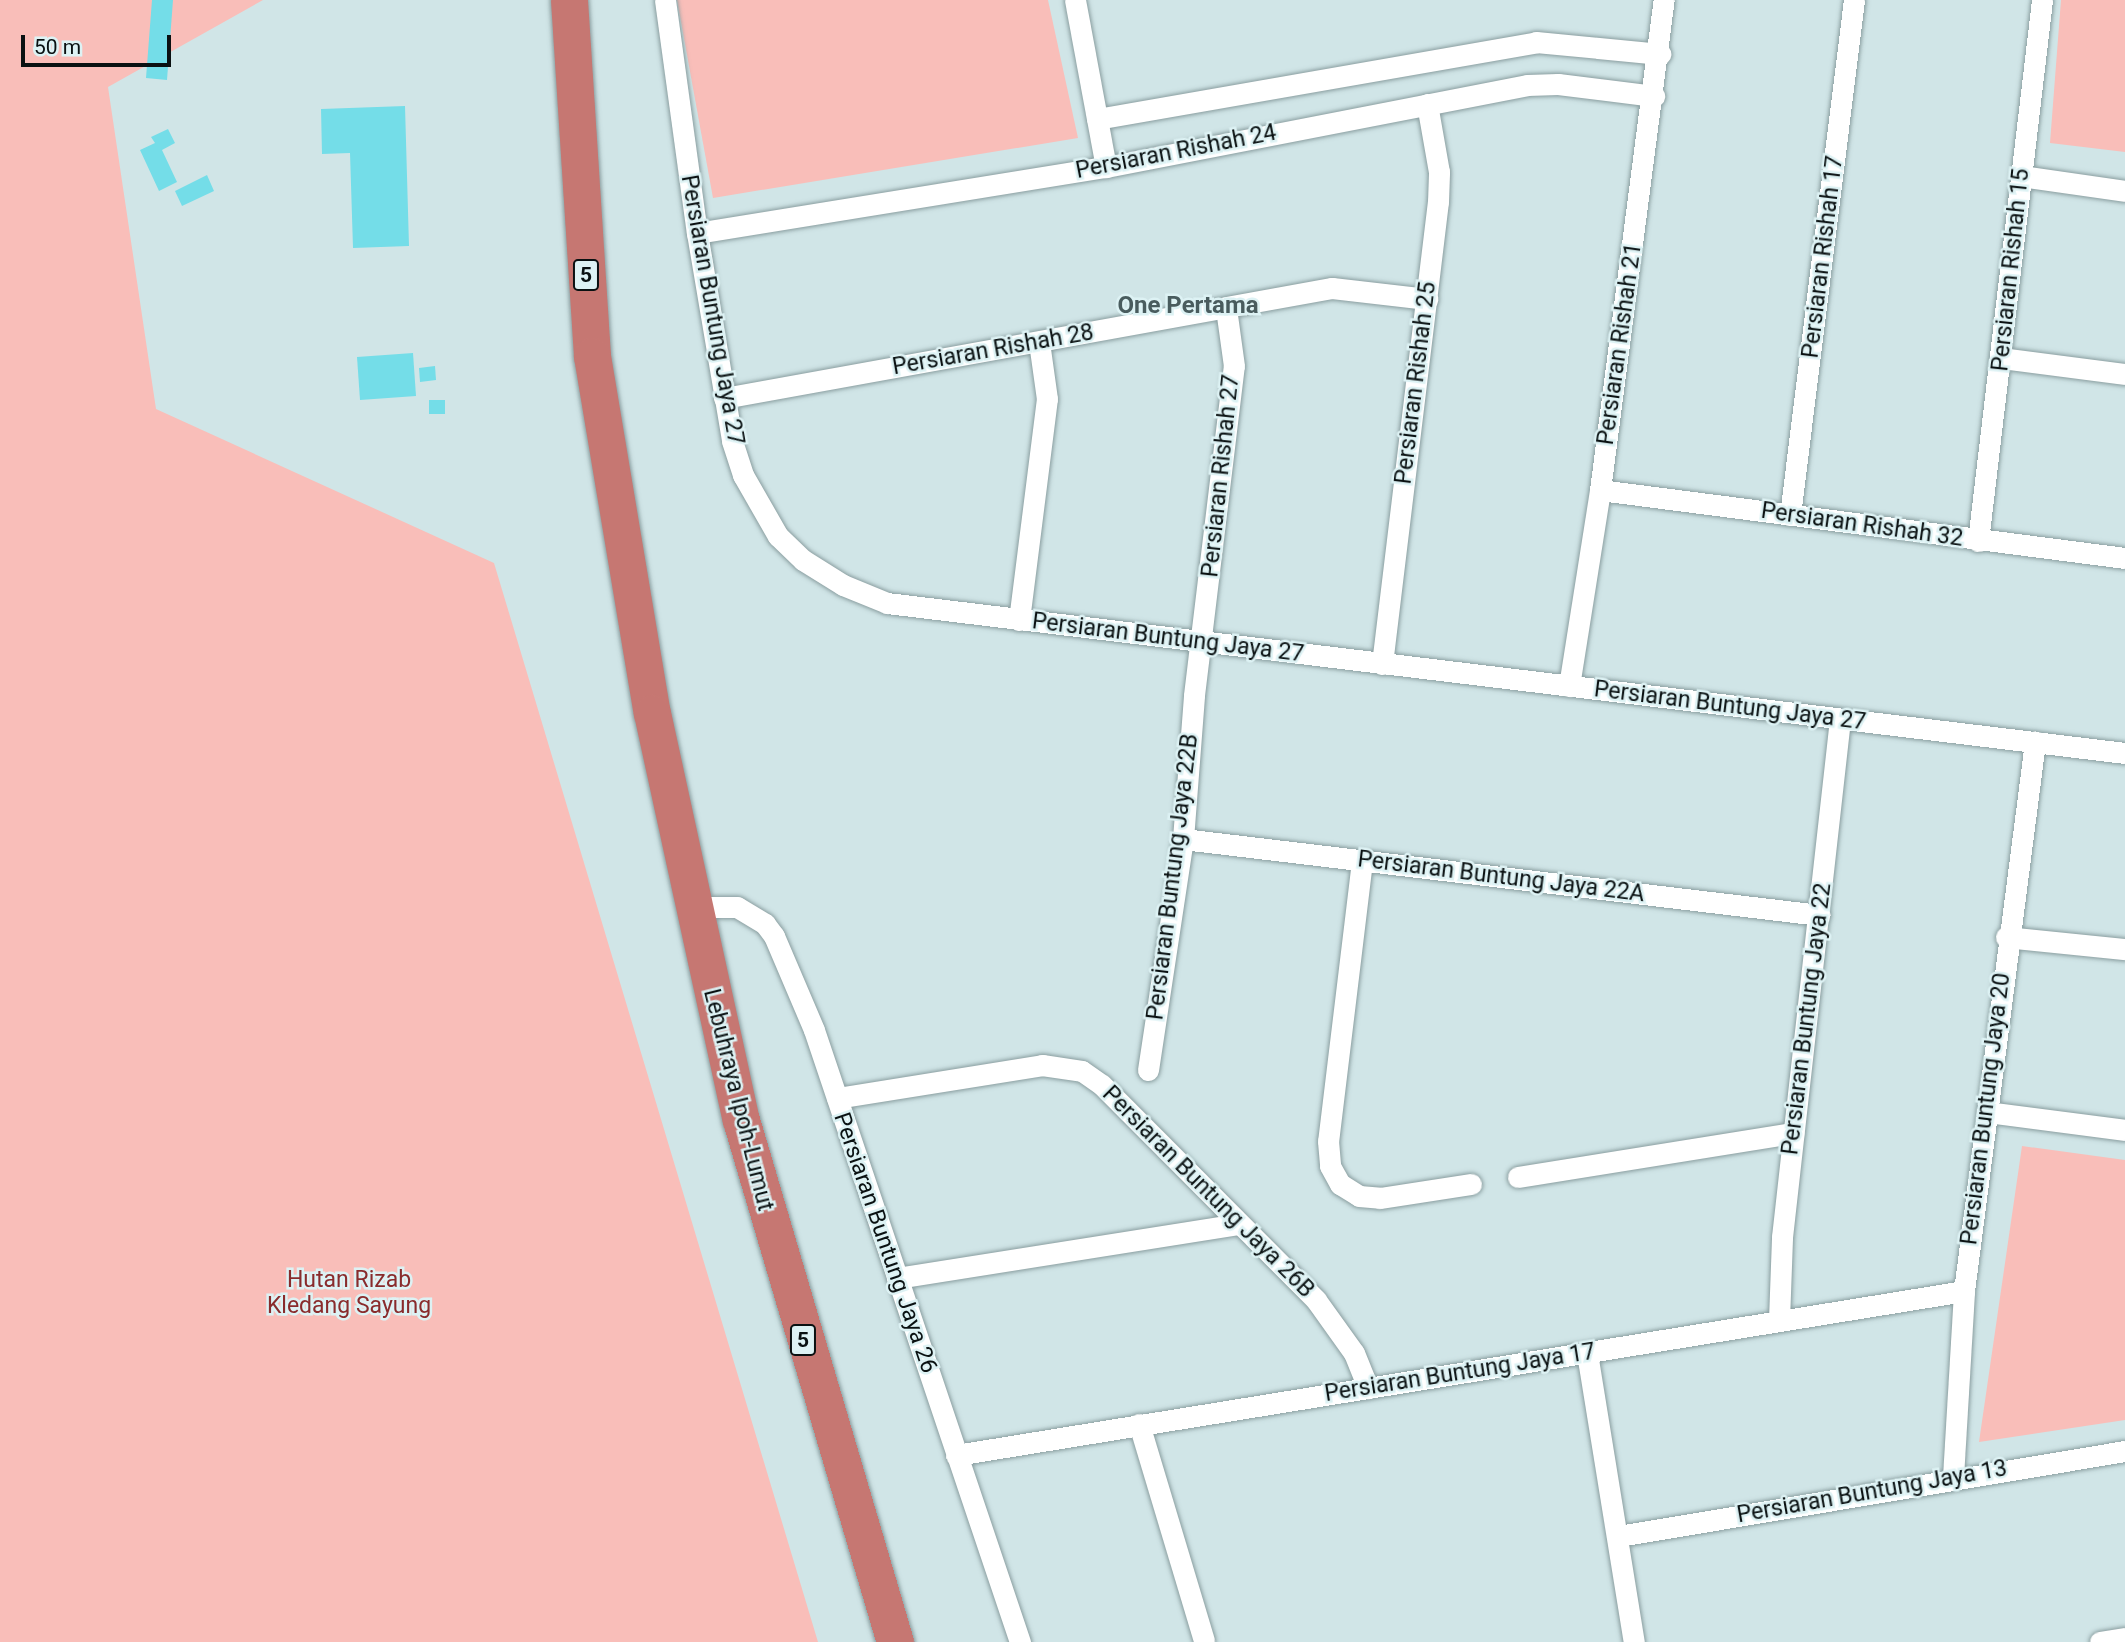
<!DOCTYPE html>
<html>
<head>
<meta charset="utf-8">
<style>
	body { margin:0 }
	#map { position:relative; width:2125px; height:1642px; overflow:hidden; background:#d0e5e7; font-family:Roboto,sans-serif }
	div>[style] { position:absolute }
	.green>* { inset:0; background:#f9beb9 }
	.building>* { inset:0; background:#74dde8 }
	.roads { filter:drop-shadow(0 0 2px #8a9ea0) drop-shadow(0 0 2px #8a9ea0) }
	.street>* { height:21px; margin:-10.5px; padding:0 10.5px; transform-origin:10.5px; border-radius:10.5px; background:#fff }
	.highway>* { height:37px; margin:-18.5px; padding:0 18.5px; transform-origin:18.5px; border-radius:18.5px; background:#c67772 }
	span { translate:-50% -50%; white-space:nowrap; text-align:center; line-height:1.15; -webkit-text-stroke:5px #ddf2f4; paint-order:stroke }
	.shield-label span { padding:2px 5px; background:#ddf2f4; border:2px solid; border-radius:5px; -webkit-text-stroke-width:0 }
	.shield-label { font-size:21px; color:#0a1112; font-weight:700 }
	.street-label { font-size:23px; color:#0a1112 }
	.park-label { font-size:23px; color:#892b2c }
	.neighbourhood-label { font-size:24px; color:#495c5e; font-weight:700 }
	.scale { position:absolute; left:21px; top:35px; width:150px; height:32px; box-sizing:border-box; border:4px solid #0a1112; border-top:0; padding-left:9px; font-size:21px; line-height:24px; white-space:nowrap; color:#0a1112; -webkit-text-stroke:5px #ddf2f4; paint-order:stroke }
</style>
</head>
<body>
<div id="map">
	<div class="green">
		<i style="clip-path:polygon(0 0,263px 0,108px 87px,156px 409px,494px 563px,818px 1642px,0 1642px)"></i>
		<i style="clip-path:polygon(677px 0,1048px 0,1078px 138px,713px 198px)"></i>
		<i style="clip-path:polygon(2061px 0,2125px 0,2125px 152px,2050px 143px)"></i>
		<i style="clip-path:polygon(2022px 1146px,2125px 1160px,2125px 1420px,1979px 1442px)"></i>
	</div>
	<div class="building">
		<i style="clip-path:polygon(152px 0,173px 0,167px 80px,146px 78px)"></i>
		<i style="clip-path:polygon(405px 106px,409px 246px,353px 248px,350px 153px,322px 154px,321px 109px)"></i>
		<i style="clip-path:polygon(168px 129px,175px 143px,162px 150px,177px 182px,159px 191px,140px 150px,155px 143px,151px 137px)"></i>
		<i style="clip-path:polygon(207px 175px,214px 191px,182px 206px,175px 191px)"></i>
		<i style="clip-path:polygon(413px 353px,416px 396px,360px 400px,357px 357px)"></i>
		<i style="clip-path:polygon(435px 366px,436px 380px,420px 382px,419px 368px)"></i>
		<i style="clip-path:polygon(429px 400px,445px 400px,445px 414px,429px 414px)"></i>
	</div>
	<div class="roads">
		<div class="street">
			<i style="left:665px;top:0;width:235px;rotate:82.2deg"></i>
			<i style="left:697px;top:233px;width:211px;rotate:80.4deg"></i>
			<i style="left:732px;top:441px;width:36px;rotate:72deg"></i>
			<i style="left:743px;top:475px;width:70px;rotate:60.2deg"></i>
			<i style="left:778px;top:536px;width:35px;rotate:44deg"></i>
			<i style="left:803px;top:560px;width:47px;rotate:32deg"></i>
			<i style="left:843px;top:585px;width:48px;rotate:22.2deg"></i>
			<i style="left:887px;top:603px;width:1247px;rotate:6.91deg"></i>
			<i style="left:1075px;top:0;width:170px;rotate:79.5deg"></i>
			<i style="left:1097px;top:119px;width:446px;rotate:-9.9deg"></i>
			<i style="left:1536px;top:42px;width:125px;rotate:5.5deg"></i>
			<i style="left:2021px;top:176px;width:105px;rotate:8.2deg"></i>
			<i style="left:697px;top:233px;width:414px;rotate:-9.2deg"></i>
			<i style="left:1106px;top:167px;width:429px;rotate:-11deg"></i>
			<i style="left:1527px;top:85px;width:31px;rotate:-2deg"></i>
			<i style="left:1558px;top:84px;width:97px;rotate:7.1deg"></i>
			<i style="left:2001px;top:358px;width:125px;rotate:7.4deg"></i>
			<i style="left:724px;top:398px;width:618px;rotate:-10.26deg"></i>
			<i style="left:1332px;top:288px;width:96px;rotate:6.6deg"></i>
			<i style="left:1600px;top:490px;width:529px;rotate:7.38deg"></i>
			<i style="left:1790px;top:515px;width:519px;rotate:-82.92deg"></i>
			<i style="left:1978px;top:541px;width:545px;rotate:-83.25deg"></i>
			<i style="left:1019px;top:620px;width:223px;rotate:-82.8deg"></i>
			<i style="left:1047px;top:399px;width:58px;rotate:-98deg"></i>
			<i style="left:1382px;top:664px;width:465px;rotate:-83.1deg"></i>
			<i style="left:1438px;top:202px;width:30px;rotate:-88deg"></i>
			<i style="left:1439px;top:172px;width:69px;rotate:-100deg"></i>
			<i style="left:1569px;top:686px;width:198px;rotate:-81deg"></i>
			<i style="left:1600px;top:490px;width:494px;rotate:-82.6deg"></i>
			<i style="left:1183px;top:839px;width:641px;rotate:6.81deg"></i>
			<i style="left:1362px;top:861px;width:282px;rotate:96.9deg"></i>
			<i style="left:1328px;top:1141px;width:25px;rotate:85deg"></i>
			<i style="left:1330px;top:1166px;width:21px;rotate:61deg"></i>
			<i style="left:1340px;top:1184px;width:22px;rotate:32deg"></i>
			<i style="left:1359px;top:1196px;width:21px;rotate:5deg"></i>
			<i style="left:1380px;top:1198px;width:92px;rotate:-8.7deg"></i>
			<i style="left:692px;top:907px;width:45px"></i>
			<i style="left:737px;top:907px;width:33px;rotate:31deg"></i>
			<i style="left:765px;top:924px;width:15px;rotate:53deg"></i>
			<i style="left:774px;top:936px;width:102px;rotate:66.9deg"></i>
			<i style="left:814px;top:1030px;width:646px;rotate:71.4deg"></i>
			<i style="left:2006px;top:937px;width:120px;rotate:5.8deg"></i>
			<i style="left:1148px;top:1070px;width:234px;rotate:-81.4deg"></i>
			<i style="left:1183px;top:839px;width:144px;rotate:-85.6deg"></i>
			<i style="left:1194px;top:695px;width:331px;rotate:-83.1deg"></i>
			<i style="left:1234px;top:366px;width:59px;rotate:-97.9deg"></i>
			<i style="left:837px;top:1098px;width:208px;rotate:-9.1deg"></i>
			<i style="left:1042px;top:1065px;width:40px;rotate:8.5deg"></i>
			<i style="left:1082px;top:1071px;width:24px;rotate:35deg"></i>
			<i style="left:1102px;top:1085px;width:303px;rotate:45.1deg"></i>
			<i style="left:1316px;top:1300px;width:65px;rotate:54.4deg"></i>
			<i style="left:1354px;top:1353px;width:38px;rotate:68deg"></i>
			<i style="left:1987px;top:1112px;width:139px;rotate:7.4deg"></i>
			<i style="left:1518px;top:1177px;width:279px;rotate:-9.1deg"></i>
			<i style="left:897px;top:1278px;width:344px;rotate:-9deg"></i>
			<i style="left:1779px;top:1320px;width:83px;rotate:-87.9deg"></i>
			<i style="left:1782px;top:1237px;width:521px;rotate:-83.61deg"></i>
			<i style="left:1587px;top:1353px;width:293px;rotate:80.8deg"></i>
			<i style="left:1139px;top:1424px;width:226px;rotate:73.3deg"></i>
			<i style="left:956px;top:1455px;width:1021px;rotate:-9.24deg"></i>
			<i style="left:1953px;top:1477px;width:186px;rotate:-86.6deg"></i>
			<i style="left:1964px;top:1291px;width:554px;rotate:-82.63deg"></i>
			<i style="left:1619px;top:1536px;width:513px;rotate:-9.54deg"></i>
			<i style="left:2100px;top:1642px;width:25px;rotate:-9deg"></i>
		</div>
		<div class="highway">
			<i style="left:569px;top:0;width:357px;rotate:86.3deg"></i>
			<i style="left:592px;top:356px;width:362px;rotate:80.5deg"></i>
			<i style="left:652px;top:713px;width:417px;rotate:77.7deg"></i>
			<i style="left:741px;top:1120px;width:544px;rotate:73.56deg"></i>
		</div>
	</div>
	<div class="shield-label">
		<span style="left:586px;top:275px">5</span>
		<span style="left:803px;top:1340px">5</span>
	</div>
	<div class="street-label">
		<span style="left:1176px;top:152px;rotate:-11deg">Persiaran Rishah 24</span>
		<span style="left:1823px;top:257px;rotate:-83deg">Persiaran Rishah 17</span>
		<span style="left:2011px;top:270px;rotate:-84deg">Persiaran Rishah 15</span>
		<span style="left:712px;top:310px;rotate:80deg">Persiaran Buntung Jaya 27</span>
		<span style="left:1620px;top:344px;rotate:-82deg">Persiaran Rishah 21</span>
		<span style="left:993px;top:350px;rotate:-10deg">Persiaran Rishah 28</span>
		<span style="left:1416px;top:383px;rotate:-83deg">Persiaran Rishah 25</span>
		<span style="left:1221px;top:476px;rotate:-84deg">Persiaran Rishah 27</span>
		<span style="left:1862px;top:525px;rotate:8deg">Persiaran Rishah 32</span>
		<span style="left:1168px;top:638px;rotate:7deg">Persiaran Buntung Jaya 27</span>
		<span style="left:1730px;top:706px;rotate:7deg">Persiaran Buntung Jaya 27</span>
		<span style="left:1173px;top:877px;rotate:-83deg">Persiaran Buntung Jaya 22B</span>
		<span style="left:1501px;top:877px;rotate:7deg">Persiaran Buntung Jaya 22A</span>
		<span style="left:1807px;top:1019px;rotate:-83deg">Persiaran Buntung Jaya 22</span>
		<span style="left:738px;top:1100px;rotate:76deg">Lebuhraya Ipoh-Lumut</span>
		<span style="left:1986px;top:1109px;rotate:-83deg">Persiaran Buntung Jaya 20</span>
		<span style="left:1208px;top:1192px;rotate:45deg">Persiaran Buntung Jaya 26B</span>
		<span style="left:885px;top:1243px;rotate:71deg">Persiaran Buntung Jaya 26</span>
		<span style="left:1460px;top:1373px;rotate:-9deg">Persiaran Buntung Jaya 17</span>
		<span style="left:1872px;top:1492px;rotate:-10deg">Persiaran Buntung Jaya 13</span>
	</div>
	<div class="park-label">
		<span style="left:349px;top:1293px">Hutan Rizab<br>Kledang Sayung</span>
	</div>
	<div class="neighbourhood-label">
		<span style="left:1188px;top:306px">One Pertama</span>
	</div>
	<div class="scale">50 m</div>
</div>
</body>
</html>
